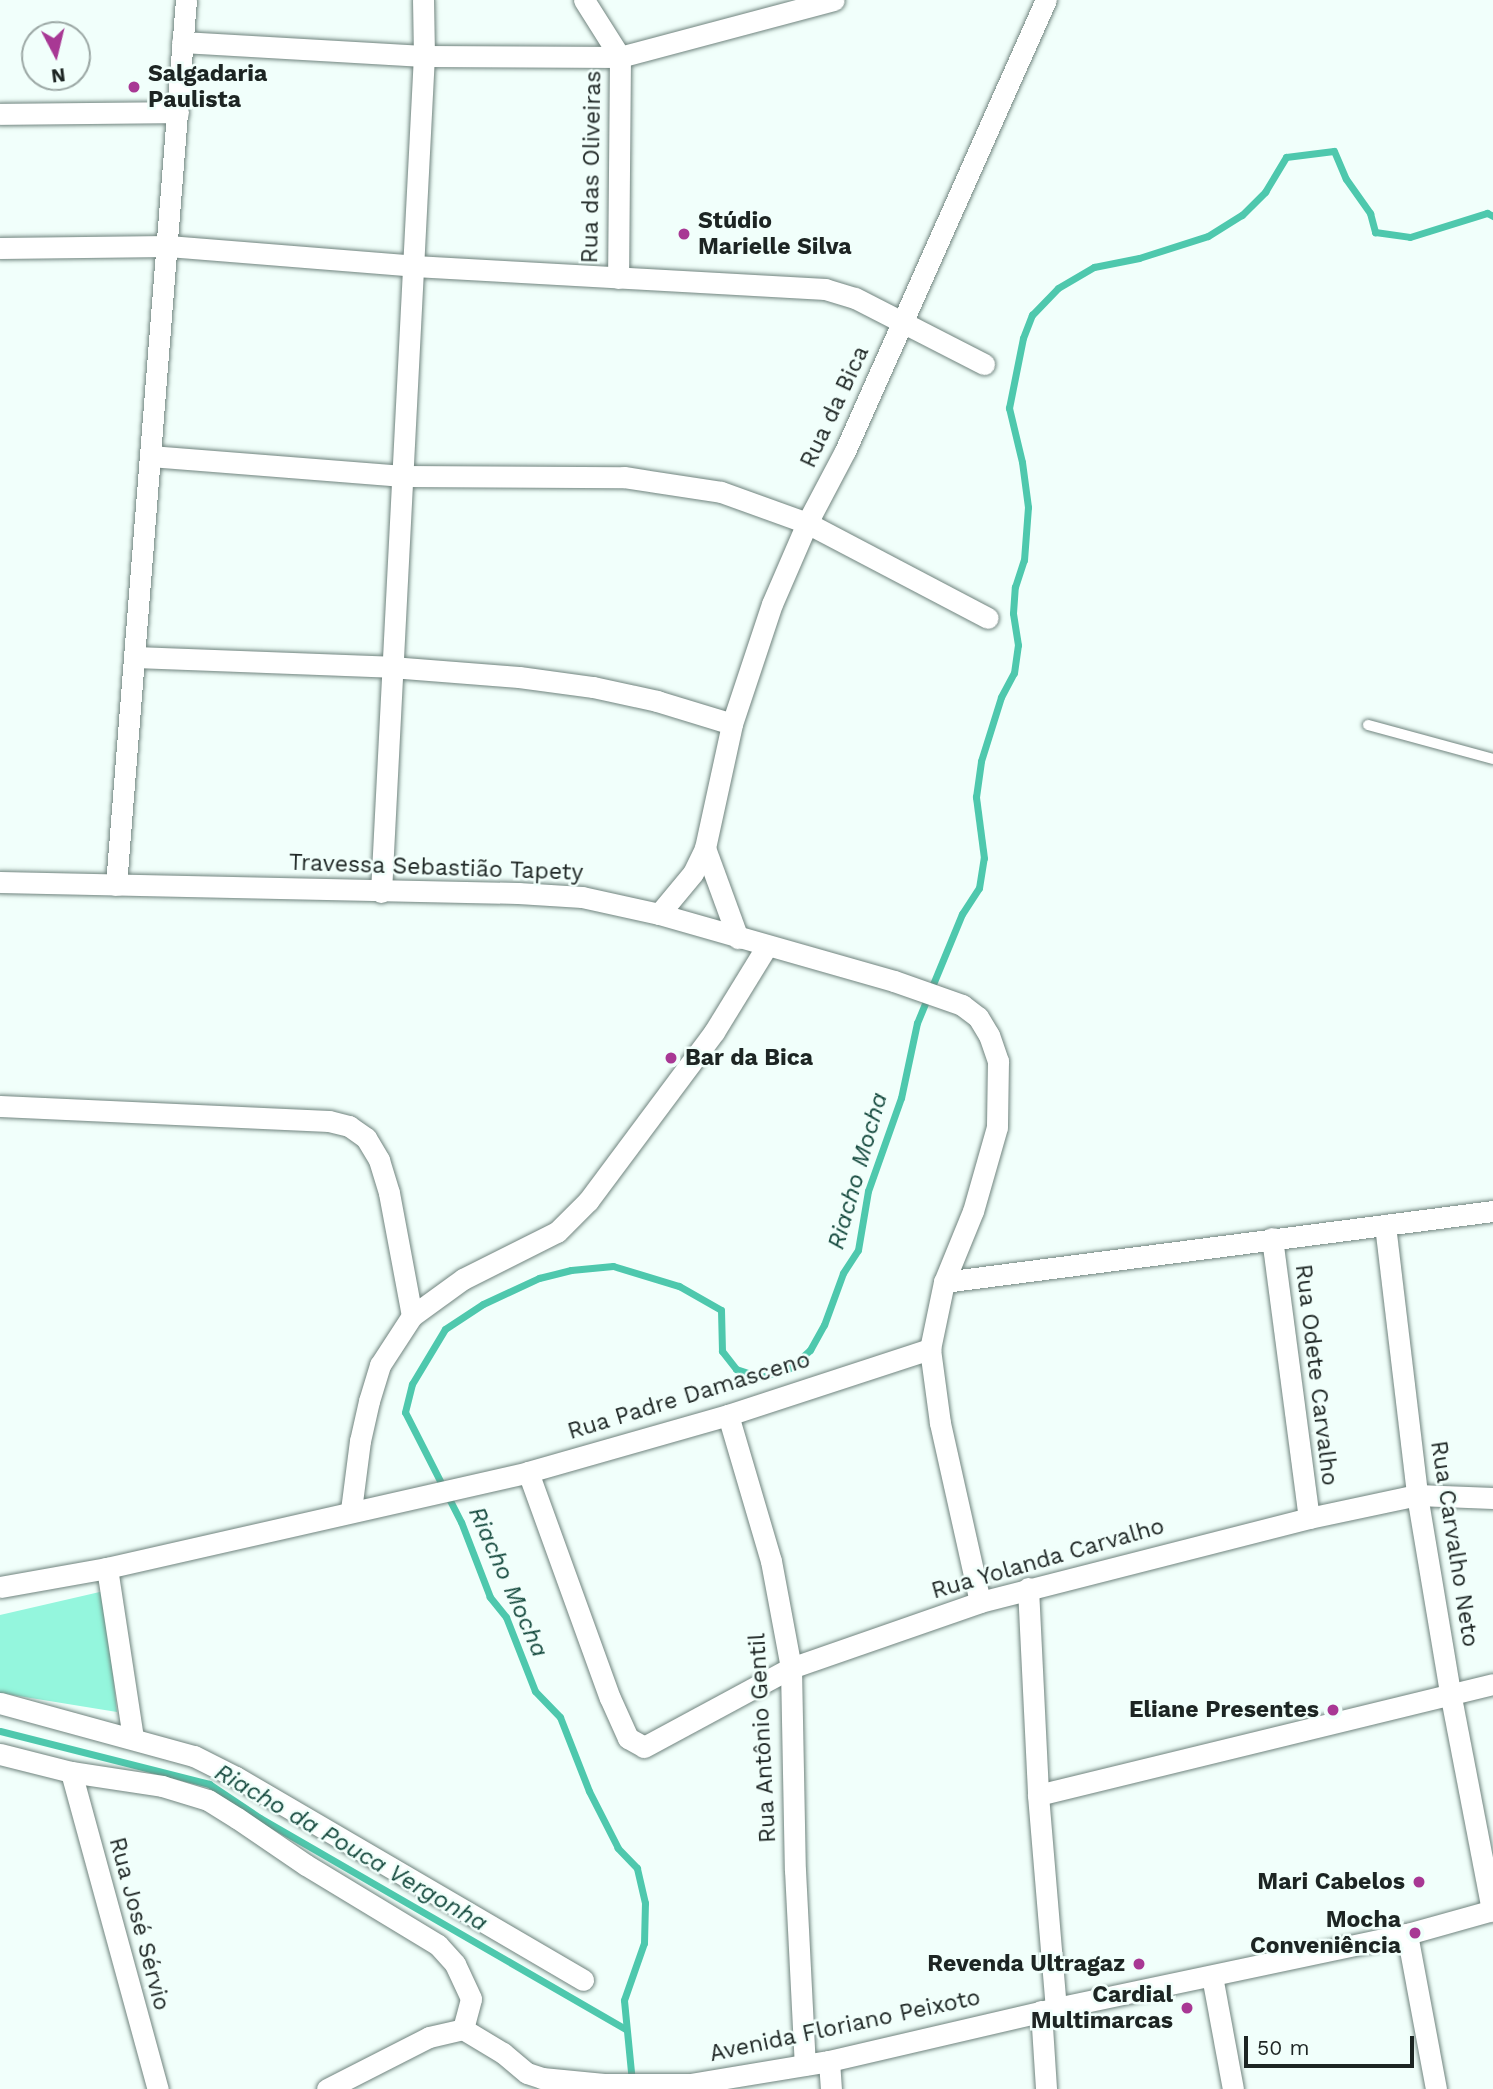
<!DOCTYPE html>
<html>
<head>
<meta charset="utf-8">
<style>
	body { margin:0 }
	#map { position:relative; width:1493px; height:2089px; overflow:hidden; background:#f1fffb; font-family:"Work Sans",sans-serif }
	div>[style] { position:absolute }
	.green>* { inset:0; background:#94f6dd }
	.stream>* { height:7px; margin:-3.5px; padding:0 3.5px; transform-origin:3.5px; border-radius:3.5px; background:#4ec8ad }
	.roads { filter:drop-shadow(0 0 2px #70847e) drop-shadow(0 0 2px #70847e) }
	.lane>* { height:10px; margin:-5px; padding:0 5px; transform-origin:5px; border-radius:5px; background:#fff }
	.street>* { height:21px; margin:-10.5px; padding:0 10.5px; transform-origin:10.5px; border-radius:10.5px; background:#fff }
	.dots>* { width:19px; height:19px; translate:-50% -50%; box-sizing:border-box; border:4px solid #f1fffb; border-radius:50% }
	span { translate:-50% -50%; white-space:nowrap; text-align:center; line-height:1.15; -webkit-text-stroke:5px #f1fffb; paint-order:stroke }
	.poi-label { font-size:23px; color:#1d2523; font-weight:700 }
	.left { translate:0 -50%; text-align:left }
	.right { translate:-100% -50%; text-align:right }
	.street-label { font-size:23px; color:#1d2523 }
	.water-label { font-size:24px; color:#154a3e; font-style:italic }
	.north { position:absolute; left:21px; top:21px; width:70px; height:70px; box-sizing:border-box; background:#f1fffb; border:2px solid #9ca8a5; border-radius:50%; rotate:173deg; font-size:19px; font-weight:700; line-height:28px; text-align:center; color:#1d2523 }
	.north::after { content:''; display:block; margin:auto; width:24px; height:32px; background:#a83894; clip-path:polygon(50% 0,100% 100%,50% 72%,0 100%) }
	.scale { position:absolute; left:1244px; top:2036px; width:170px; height:32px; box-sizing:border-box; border:4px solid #1d2523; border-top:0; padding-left:9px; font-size:21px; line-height:24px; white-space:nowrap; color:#1d2523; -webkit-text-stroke:5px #f1fffb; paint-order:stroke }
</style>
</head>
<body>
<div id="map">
	<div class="green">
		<i style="clip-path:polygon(104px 1591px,117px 1712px,0 1693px,0 1615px)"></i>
	</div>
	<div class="stream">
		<i style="left:0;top:1731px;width:216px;rotate:14.2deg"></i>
		<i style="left:209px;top:1784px;width:61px;rotate:33.7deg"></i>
		<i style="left:260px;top:1818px;width:422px;rotate:30deg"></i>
		<i style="left:632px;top:2082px;width:82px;rotate:-95.6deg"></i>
		<i style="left:624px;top:2000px;width:60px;rotate:-70.7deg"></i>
		<i style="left:644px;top:1943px;width:40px;rotate:-88.6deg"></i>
		<i style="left:645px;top:1903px;width:36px;rotate:-103deg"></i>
		<i style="left:637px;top:1868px;width:28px;rotate:-134deg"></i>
		<i style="left:618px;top:1848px;width:64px;rotate:-117deg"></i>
		<i style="left:589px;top:1791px;width:79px;rotate:-111.4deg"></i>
		<i style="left:560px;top:1717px;width:36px;rotate:-134deg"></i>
		<i style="left:535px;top:1691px;width:79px;rotate:-111.4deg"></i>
		<i style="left:506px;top:1617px;width:26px;rotate:-129deg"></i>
		<i style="left:490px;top:1597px;width:80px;rotate:-111.1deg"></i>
		<i style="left:461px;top:1522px;width:123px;rotate:-117deg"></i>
		<i style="left:405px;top:1412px;width:29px;rotate:-76deg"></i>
		<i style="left:412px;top:1384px;width:64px;rotate:-59deg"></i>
		<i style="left:445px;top:1329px;width:45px;rotate:-33.3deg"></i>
		<i style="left:483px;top:1304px;width:62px;rotate:-24.9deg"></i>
		<i style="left:539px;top:1278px;width:33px;rotate:-14deg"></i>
		<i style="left:571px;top:1270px;width:42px;rotate:-5.4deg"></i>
		<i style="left:613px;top:1266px;width:69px;rotate:16.9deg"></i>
		<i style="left:679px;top:1286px;width:48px;rotate:29.7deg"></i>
		<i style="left:721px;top:1310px;width:41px;rotate:88.6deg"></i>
		<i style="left:722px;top:1351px;width:23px;rotate:52deg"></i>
		<i style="left:736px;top:1369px;width:26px;rotate:18deg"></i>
		<i style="left:761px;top:1377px;width:30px;rotate:-17deg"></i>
		<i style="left:790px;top:1368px;width:27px;rotate:-42deg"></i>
		<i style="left:810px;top:1350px;width:29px;rotate:-61deg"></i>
		<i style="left:824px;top:1325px;width:55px;rotate:-69.9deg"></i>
		<i style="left:843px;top:1273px;width:27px;rotate:-57deg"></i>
		<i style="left:858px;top:1250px;width:60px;rotate:-80.4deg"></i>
		<i style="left:868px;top:1191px;width:99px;rotate:-70.5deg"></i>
		<i style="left:901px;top:1098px;width:77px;rotate:-78deg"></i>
		<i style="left:917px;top:1023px;width:118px;rotate:-67.6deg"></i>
		<i style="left:962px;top:914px;width:31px;rotate:-57deg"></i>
		<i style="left:979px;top:888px;width:30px;rotate:-81deg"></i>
		<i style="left:984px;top:858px;width:62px;rotate:-97.5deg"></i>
		<i style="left:976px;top:797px;width:36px;rotate:-82deg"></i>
		<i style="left:981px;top:761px;width:67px;rotate:-72.6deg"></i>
		<i style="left:1001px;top:697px;width:27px;rotate:-62deg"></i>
		<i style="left:1014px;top:673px;width:28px;rotate:-82deg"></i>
		<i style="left:1018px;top:645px;width:32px;rotate:-99deg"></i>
		<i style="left:1013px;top:613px;width:26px;rotate:-86deg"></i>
		<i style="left:1015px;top:587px;width:28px;rotate:-72deg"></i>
		<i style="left:1024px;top:560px;width:53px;rotate:-85.7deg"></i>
		<i style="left:1028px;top:507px;width:45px;rotate:-97.6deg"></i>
		<i style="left:1022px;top:462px;width:56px;rotate:-103.5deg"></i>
		<i style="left:1009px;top:408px;width:71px;rotate:-78.7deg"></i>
		<i style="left:1023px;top:338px;width:25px;rotate:-69deg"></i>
		<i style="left:1032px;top:315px;width:37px;rotate:-46deg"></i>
		<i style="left:1058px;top:288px;width:42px;rotate:-30.3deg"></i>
		<i style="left:1094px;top:267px;width:46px;rotate:-11.3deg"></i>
		<i style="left:1139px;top:258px;width:72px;rotate:-17.7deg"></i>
		<i style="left:1208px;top:236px;width:40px;rotate:-32deg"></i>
		<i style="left:1242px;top:215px;width:33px;rotate:-45deg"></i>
		<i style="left:1265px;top:192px;width:41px;rotate:-59deg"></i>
		<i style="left:1286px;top:157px;width:48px;rotate:-7.1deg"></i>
		<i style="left:1334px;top:151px;width:30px;rotate:67deg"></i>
		<i style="left:1346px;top:179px;width:42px;rotate:54.8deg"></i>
		<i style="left:1370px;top:213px;width:20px;rotate:75deg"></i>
		<i style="left:1375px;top:232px;width:35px;rotate:8deg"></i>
		<i style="left:1410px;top:237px;width:81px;rotate:-17.3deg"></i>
		<i style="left:1487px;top:213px;width:7px;rotate:27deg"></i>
	</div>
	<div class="roads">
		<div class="lane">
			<i style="left:1368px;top:725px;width:130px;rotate:15.2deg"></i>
		</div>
		<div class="street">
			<i style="left:584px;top:0;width:67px;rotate:57.7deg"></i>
			<i style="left:620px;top:57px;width:221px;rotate:90.5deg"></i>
			<i style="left:182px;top:42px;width:242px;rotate:3.3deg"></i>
			<i style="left:424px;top:56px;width:196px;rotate:0.3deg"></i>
			<i style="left:620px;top:57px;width:221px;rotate:-14.9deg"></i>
			<i style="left:0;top:114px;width:178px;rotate:-0.6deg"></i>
			<i style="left:0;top:248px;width:168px;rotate:-0.7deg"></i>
			<i style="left:168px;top:246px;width:247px;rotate:4.6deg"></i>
			<i style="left:414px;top:266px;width:412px;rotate:3.2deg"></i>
			<i style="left:825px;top:289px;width:31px;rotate:17deg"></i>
			<i style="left:855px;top:298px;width:145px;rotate:27.1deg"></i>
			<i style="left:150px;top:456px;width:254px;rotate:4.5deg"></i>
			<i style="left:403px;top:476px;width:221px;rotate:0.3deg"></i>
			<i style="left:624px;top:477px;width:98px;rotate:8.8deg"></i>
			<i style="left:721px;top:492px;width:91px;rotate:19.8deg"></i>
			<i style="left:807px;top:523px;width:204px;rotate:27.7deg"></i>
			<i style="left:135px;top:657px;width:256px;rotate:2.2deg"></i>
			<i style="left:391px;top:667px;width:128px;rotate:4.5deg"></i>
			<i style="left:519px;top:677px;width:75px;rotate:7.7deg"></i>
			<i style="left:593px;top:687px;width:66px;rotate:12.3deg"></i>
			<i style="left:657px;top:701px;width:78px;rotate:17deg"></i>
			<i style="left:705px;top:848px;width:96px;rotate:69.9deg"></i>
			<i style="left:0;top:882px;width:518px;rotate:1.22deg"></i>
			<i style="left:518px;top:893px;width:64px;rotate:3.6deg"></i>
			<i style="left:582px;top:897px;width:79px;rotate:12.4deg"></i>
			<i style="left:659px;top:914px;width:244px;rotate:15.9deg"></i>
			<i style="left:894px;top:981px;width:72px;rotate:19.4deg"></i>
			<i style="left:962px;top:1005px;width:20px;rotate:37deg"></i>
			<i style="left:978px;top:1017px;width:21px;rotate:59deg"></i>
			<i style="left:989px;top:1035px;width:28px;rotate:71deg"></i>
			<i style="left:998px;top:1061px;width:66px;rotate:90.9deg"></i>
			<i style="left:997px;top:1127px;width:87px;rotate:105.9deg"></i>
			<i style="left:973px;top:1211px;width:77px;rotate:112.2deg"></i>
			<i style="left:944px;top:1282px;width:68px;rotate:101.8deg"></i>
			<i style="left:930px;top:1349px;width:75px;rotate:82.3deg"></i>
			<i style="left:940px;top:1423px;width:183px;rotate:77.4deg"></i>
			<i style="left:116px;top:885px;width:888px;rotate:-85.48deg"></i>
			<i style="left:381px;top:892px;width:837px;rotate:-87.06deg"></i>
			<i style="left:424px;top:56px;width:56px;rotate:-91deg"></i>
			<i style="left:659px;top:914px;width:53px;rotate:-50.3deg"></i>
			<i style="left:693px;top:873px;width:28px;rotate:-64deg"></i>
			<i style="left:705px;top:848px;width:127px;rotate:-77.7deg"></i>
			<i style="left:732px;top:724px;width:126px;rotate:-71.6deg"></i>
			<i style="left:772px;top:604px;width:88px;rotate:-66.6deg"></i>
			<i style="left:807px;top:523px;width:81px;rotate:-62.2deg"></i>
			<i style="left:845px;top:451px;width:494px;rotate:-66deg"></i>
			<i style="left:0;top:1106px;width:329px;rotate:2.6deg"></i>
			<i style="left:329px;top:1121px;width:21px;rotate:14deg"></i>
			<i style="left:349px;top:1126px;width:21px;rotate:35deg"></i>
			<i style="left:366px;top:1138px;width:26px;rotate:59deg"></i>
			<i style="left:379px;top:1160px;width:34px;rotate:73deg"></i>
			<i style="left:389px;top:1193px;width:125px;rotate:79.4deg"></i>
			<i style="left:1385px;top:1225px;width:272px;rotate:83.2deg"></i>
			<i style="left:1417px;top:1495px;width:200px;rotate:80.5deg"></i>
			<i style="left:1450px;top:1692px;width:223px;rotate:79.1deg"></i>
			<i style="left:1272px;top:1238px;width:282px;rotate:82.5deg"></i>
			<i style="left:944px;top:1282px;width:554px;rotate:-7.37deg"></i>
			<i style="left:728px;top:1415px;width:152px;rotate:73.6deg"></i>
			<i style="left:771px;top:1561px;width:109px;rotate:79.4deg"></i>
			<i style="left:791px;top:1668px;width:202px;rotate:88.9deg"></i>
			<i style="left:795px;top:1870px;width:195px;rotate:87.1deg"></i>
			<i style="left:528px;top:1472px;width:240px;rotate:70.1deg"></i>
			<i style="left:610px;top:1698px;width:44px;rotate:65.8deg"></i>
			<i style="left:628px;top:1738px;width:18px;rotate:29deg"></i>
			<i style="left:644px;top:1747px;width:167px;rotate:-28.3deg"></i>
			<i style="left:791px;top:1668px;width:200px;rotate:-19.2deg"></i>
			<i style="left:980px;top:1602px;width:340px;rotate:-14.3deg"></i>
			<i style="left:1309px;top:1518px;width:110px;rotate:-12deg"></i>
			<i style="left:1417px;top:1495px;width:76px;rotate:2.3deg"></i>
			<i style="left:351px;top:1510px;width:70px;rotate:-82.6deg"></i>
			<i style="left:360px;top:1441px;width:41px;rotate:-77.3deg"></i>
			<i style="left:369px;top:1401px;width:38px;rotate:-73deg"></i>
			<i style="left:380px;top:1365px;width:59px;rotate:-56.9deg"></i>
			<i style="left:412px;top:1316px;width:63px;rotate:-36deg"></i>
			<i style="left:463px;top:1279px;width:105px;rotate:-26.6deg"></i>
			<i style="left:557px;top:1232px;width:44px;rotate:-45deg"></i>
			<i style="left:588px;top:1201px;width:211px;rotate:-53.3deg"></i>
			<i style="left:714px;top:1032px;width:101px;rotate:-58.4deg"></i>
			<i style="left:107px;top:1568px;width:172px;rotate:81.3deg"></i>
			<i style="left:0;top:1587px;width:109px;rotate:-10.1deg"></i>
			<i style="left:107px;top:1568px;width:432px;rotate:-12.8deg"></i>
			<i style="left:528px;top:1472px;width:208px;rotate:-15.9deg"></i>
			<i style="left:728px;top:1415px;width:213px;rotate:-18.1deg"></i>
			<i style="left:1028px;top:1588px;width:207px;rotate:87.2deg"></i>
			<i style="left:1038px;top:1795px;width:214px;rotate:85.2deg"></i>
			<i style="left:0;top:1703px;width:201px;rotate:15.3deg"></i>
			<i style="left:194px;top:1756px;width:47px;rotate:26.6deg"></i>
			<i style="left:236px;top:1777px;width:402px;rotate:30.3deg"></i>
			<i style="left:0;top:1754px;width:73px;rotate:14.2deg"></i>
			<i style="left:71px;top:1772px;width:92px;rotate:8.7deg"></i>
			<i style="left:162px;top:1786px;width:48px;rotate:16.9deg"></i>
			<i style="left:208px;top:1800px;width:34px;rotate:32deg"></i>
			<i style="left:237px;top:1818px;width:83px;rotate:34.3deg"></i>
			<i style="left:306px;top:1865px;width:154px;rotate:31.2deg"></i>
			<i style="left:438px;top:1945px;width:25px;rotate:48deg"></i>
			<i style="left:455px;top:1964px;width:38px;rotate:65deg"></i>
			<i style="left:471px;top:1999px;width:31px;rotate:105deg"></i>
			<i style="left:71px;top:1772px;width:329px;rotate:74.7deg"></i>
			<i style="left:1038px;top:1795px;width:468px;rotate:-13.7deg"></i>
			<i style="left:1407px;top:1934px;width:158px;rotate:79.4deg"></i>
			<i style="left:1212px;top:1976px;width:115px;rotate:79.5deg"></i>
			<i style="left:1041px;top:2011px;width:78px;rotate:86.3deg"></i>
			<i style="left:463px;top:2029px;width:47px;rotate:31deg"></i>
			<i style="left:503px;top:2053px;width:31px;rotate:40deg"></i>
			<i style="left:527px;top:2073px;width:16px;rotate:18deg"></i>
			<i style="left:542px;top:2078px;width:62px;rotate:5.5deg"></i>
			<i style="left:604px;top:2084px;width:86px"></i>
			<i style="left:690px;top:2084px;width:141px;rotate:-9.4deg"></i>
			<i style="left:829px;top:2061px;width:233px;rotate:-13.1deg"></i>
			<i style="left:1056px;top:2008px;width:359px;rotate:-11.9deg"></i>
			<i style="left:1407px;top:1934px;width:89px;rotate:-15.6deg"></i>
			<i style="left:829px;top:2061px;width:28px;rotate:86deg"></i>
			<i style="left:327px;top:2089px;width:114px;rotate:-27deg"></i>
			<i style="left:429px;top:2037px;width:35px;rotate:-13deg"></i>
		</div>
	</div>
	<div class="dots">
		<i style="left:134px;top:87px;background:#a83894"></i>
		<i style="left:684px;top:234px;background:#a83894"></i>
		<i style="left:671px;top:1058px;background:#a83894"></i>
		<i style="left:1333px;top:1710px;background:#a83894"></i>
		<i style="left:1419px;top:1882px;background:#a83894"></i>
		<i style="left:1415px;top:1933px;background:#a83894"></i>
		<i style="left:1139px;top:1964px;background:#a83894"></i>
		<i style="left:1187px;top:2008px;background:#a83894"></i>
	</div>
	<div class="poi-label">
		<span class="left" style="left:148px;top:87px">Salgadaria<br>Paulista</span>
		<span class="left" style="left:698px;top:234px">Stúdio<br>Marielle Silva</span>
		<span class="left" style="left:685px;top:1058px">Bar da Bica</span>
		<span class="right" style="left:1319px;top:1710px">Eliane Presentes</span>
		<span class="right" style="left:1405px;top:1882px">Mari Cabelos</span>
		<span class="right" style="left:1401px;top:1933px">Mocha<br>Conveniência</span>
		<span class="right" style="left:1125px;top:1964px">Revenda Ultragaz</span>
		<span class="right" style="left:1173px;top:2008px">Cardial<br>Multimarcas</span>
	</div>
	<div class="street-label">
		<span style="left:592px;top:167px;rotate:-89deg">Rua das Oliveiras</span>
		<span style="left:835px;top:407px;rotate:-65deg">Rua da Bica</span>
		<span style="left:436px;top:868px;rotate:2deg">Travessa Sebastião Tapety</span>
		<span style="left:1316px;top:1375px;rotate:83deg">Rua Odete Carvalho</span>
		<span style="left:689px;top:1396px;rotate:-17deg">Rua Padre Damasceno</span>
		<span style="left:1454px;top:1544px;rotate:81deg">Rua Carvalho Neto</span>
		<span style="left:1048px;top:1559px;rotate:-16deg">Rua Yolanda Carvalho</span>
		<span style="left:763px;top:1738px;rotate:-93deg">Rua Antônio Gentil</span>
		<span style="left:139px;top:1924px;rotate:75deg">Rua José Sérvio</span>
		<span style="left:845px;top:2026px;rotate:-12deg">Avenida Floriano Peixoto</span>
	</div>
	<div class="water-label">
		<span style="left:858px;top:1171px;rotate:-74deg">Riacho Mocha</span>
		<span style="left:508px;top:1582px;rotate:66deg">Riacho Mocha</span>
		<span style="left:351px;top:1848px;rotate:30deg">Riacho da Pouca Vergonha</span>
	</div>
	<div class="north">N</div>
	<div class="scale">50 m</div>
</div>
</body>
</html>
